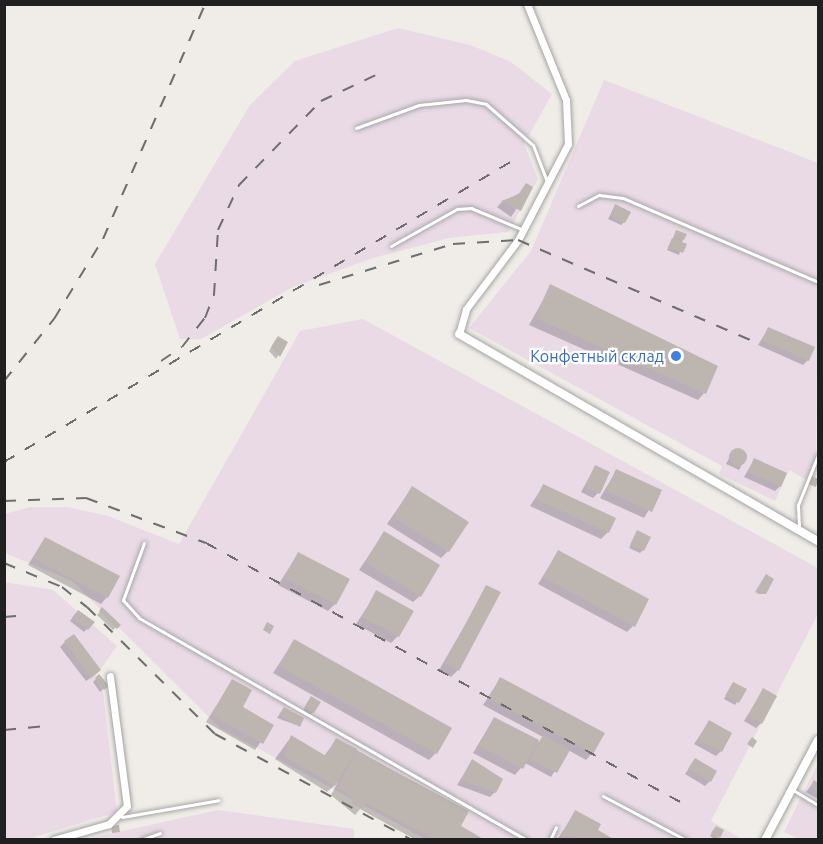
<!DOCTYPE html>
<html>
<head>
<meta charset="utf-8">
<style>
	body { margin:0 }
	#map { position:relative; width:823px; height:844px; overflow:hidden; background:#f0ede8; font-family:Ubuntu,sans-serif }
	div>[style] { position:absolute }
	.industrial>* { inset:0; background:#e9dae6 }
	.shadow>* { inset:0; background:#0003 }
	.building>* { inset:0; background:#bdb6b0 }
	.round { border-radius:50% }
	.roads { filter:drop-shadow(0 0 2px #a4a4a4) drop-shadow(0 0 2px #a4a4a4) }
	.service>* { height:3px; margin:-1.5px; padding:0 1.5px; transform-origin:1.5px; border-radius:1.5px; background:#fff }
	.minor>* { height:7px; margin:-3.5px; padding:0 3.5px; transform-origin:3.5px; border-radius:3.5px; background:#fff }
	.tertiary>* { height:8px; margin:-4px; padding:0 4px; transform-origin:4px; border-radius:4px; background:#fff }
	.rail>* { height:2px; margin-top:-1px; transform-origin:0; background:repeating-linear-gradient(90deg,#6e6e6e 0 12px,transparent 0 24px) }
	.dots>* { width:16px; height:16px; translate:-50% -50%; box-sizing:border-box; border:3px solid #fff; border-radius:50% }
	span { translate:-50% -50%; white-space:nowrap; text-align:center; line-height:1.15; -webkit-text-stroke:4.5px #fff; paint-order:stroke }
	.shop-label { font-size:16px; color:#366cbe }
	.right { translate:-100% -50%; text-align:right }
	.frame { position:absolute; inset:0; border:6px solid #202020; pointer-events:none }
</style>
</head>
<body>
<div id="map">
	<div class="industrial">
		<i style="clip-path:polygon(398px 28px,470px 45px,511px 62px,552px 94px,524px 144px,538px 179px,508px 232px,449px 238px,373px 258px,293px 287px,201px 339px,180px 339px,155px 264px,250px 105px,295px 61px)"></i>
		<i style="clip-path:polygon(604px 80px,818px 163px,816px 485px,789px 470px,775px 501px,719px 474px,722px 466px,469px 328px,531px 251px)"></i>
		<i style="clip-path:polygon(363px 319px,818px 568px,818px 614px,711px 821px,742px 839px,426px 839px,220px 728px,72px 581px,5px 553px,4px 514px,31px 507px,68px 507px,108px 516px,179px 544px,300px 331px)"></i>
		<i style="clip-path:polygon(4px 582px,53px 590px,117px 646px,95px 677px,103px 692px,117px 812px,28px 839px,5px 839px)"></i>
		<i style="clip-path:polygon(818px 763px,818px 839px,799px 839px,784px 832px)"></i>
		<i style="clip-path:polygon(218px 810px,354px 829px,354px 840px,81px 840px)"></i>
	</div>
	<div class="shadow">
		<i style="clip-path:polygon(530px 188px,511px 217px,497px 207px,502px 202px)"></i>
		<i style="clip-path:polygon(615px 206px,624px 222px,621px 225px,608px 219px)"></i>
		<i style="clip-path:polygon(676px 232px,683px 239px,679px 255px,667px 250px)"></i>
		<i style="clip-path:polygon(551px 286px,704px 393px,698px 400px,529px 325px)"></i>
		<i style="clip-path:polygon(768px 329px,808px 360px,803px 365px,758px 345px)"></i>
		<i style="clip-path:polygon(275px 341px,286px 343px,276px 359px,269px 351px)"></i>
		<i style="clip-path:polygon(734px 449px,747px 455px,739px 470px,726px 464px)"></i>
		<i style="clip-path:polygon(754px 460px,780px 486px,775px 491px,744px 477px)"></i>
		<i style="clip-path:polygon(595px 467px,598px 493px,593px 498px,581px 492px)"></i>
		<i style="clip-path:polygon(616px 471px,660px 491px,644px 518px,600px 498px)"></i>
		<i style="clip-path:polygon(544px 485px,608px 532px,601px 539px,530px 506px)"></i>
		<i style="clip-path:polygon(412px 488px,448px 551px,441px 558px,387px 524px)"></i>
		<i style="clip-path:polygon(638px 532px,643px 550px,640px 553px,629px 548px)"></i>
		<i style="clip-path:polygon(384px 533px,420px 596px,413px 602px,359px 570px)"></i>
		<i style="clip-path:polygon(45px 538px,107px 597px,101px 604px,28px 565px)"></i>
		<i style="clip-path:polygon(558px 552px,633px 626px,627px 632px,538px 584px)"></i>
		<i style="clip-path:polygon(298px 554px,335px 604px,328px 611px,278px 585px)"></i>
		<i style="clip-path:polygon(487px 587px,458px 670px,451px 677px,439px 670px)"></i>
		<i style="clip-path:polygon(377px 592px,398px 636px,391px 643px,356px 624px)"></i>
		<i style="clip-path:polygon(102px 609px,118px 625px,113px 630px,97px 615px)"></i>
		<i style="clip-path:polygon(75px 614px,87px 629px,84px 632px,70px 621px)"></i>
		<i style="clip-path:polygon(294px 641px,450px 728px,436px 753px,429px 760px,273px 673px)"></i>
		<i style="clip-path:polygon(65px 642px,95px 675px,86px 681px,60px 647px)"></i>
		<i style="clip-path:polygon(99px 676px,107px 686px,100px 692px,93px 682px)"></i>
		<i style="clip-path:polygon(500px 679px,592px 753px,586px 760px,568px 750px,551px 777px,525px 763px,515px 775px,473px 753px,494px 718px,539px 742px,543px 737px,483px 705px)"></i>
		<i style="clip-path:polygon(232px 681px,241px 708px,272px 726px,255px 750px,206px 722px)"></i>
		<i style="clip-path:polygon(731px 686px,745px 690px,735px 705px,724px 699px)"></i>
		<i style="clip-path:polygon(763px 690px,761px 723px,756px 728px,744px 721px)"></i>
		<i style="clip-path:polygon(308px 701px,313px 712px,310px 715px,303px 711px)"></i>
		<i style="clip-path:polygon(281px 712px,299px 726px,277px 718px)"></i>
		<i style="clip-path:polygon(709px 722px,721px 751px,716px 756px,694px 744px)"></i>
		<i style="clip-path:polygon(291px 737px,324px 756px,337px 739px,467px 812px,459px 827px,482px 840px,416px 840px,360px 809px,355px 815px,331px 795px,338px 782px,327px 792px,275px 759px)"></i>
		<i style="clip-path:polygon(695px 760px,710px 781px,705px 786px,685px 774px)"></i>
		<i style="clip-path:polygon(472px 761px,495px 792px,490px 797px,457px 785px)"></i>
		<i style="clip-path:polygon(814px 782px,818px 784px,818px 799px,806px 792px)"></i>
		<i style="clip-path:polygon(575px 812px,595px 831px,612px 840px,557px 840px)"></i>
		<i style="clip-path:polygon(713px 831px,718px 837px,716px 840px,710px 836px)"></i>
	</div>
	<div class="building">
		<i style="clip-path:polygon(526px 183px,533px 187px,521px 211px,501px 201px,518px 195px)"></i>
		<i style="clip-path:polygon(615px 204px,631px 212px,625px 223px,610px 216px)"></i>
		<i style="clip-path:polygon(676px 230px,687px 234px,684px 240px,674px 236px)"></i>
		<i style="clip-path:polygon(672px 238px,687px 244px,683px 253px,668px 247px)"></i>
		<i style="clip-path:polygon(550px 284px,718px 366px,706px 394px,535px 318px)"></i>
		<i style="clip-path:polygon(768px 327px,815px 347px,809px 361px,762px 340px)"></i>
		<i style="clip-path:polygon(278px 336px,288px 342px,280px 357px,271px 347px)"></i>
		<i class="round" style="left:729px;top:448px;width:18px;height:18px"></i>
		<i style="clip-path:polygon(754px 458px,787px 473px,781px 487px,748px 472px)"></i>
		<i style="clip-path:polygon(595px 465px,610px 472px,600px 494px,585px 487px)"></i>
		<i style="clip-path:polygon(616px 469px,662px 490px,652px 512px,606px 491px)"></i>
		<i style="clip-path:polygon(811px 476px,818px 479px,816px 487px,808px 484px)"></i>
		<i style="clip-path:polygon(543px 484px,616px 518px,609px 533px,536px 499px)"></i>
		<i style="clip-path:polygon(412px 486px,469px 522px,449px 552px,393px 517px)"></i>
		<i style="clip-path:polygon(637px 530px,651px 537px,644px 551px,630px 545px)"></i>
		<i style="clip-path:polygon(384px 531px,440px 565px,421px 597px,365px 562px)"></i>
		<i style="clip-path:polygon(45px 537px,120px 576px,108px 598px,33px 558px)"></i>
		<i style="clip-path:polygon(558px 550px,649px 599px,635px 627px,543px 577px)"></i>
		<i style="clip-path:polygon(298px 552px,350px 579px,336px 605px,284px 578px)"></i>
		<i style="clip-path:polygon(766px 574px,774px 579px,766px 594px,759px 594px,755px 592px)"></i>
		<i style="clip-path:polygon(486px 585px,501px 592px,459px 671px,445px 663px)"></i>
		<i style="clip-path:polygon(376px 590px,414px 611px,399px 637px,362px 617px)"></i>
		<i style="clip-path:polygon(102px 607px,121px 625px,117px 629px,99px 611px)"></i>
		<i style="clip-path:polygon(78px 610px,95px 622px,88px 630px,72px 618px)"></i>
		<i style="clip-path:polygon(267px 622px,274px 626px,270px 634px,263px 630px)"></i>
		<i style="clip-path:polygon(74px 634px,101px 670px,91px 678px,64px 641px)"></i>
		<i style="clip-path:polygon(294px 639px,452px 728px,437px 754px,279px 666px)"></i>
		<i style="clip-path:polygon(99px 674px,109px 686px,104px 690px,95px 678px)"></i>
		<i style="clip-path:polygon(500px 677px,605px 733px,593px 754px,489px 698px)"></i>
		<i style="clip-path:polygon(232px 679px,252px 690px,243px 707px,274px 725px,263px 744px,211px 715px)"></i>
		<i style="clip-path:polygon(733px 682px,747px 689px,739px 703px,725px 696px)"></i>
		<i style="clip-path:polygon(763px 688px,777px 696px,762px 724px,748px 716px)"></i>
		<i style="clip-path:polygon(311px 696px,321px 702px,314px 713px,304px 708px)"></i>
		<i style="clip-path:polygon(284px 707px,304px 718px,300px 727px,279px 715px)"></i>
		<i style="clip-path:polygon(494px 717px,539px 740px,523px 769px,479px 746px)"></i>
		<i style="clip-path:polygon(709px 720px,732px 733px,722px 752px,698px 739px)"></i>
		<i style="clip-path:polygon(291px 735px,326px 756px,336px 738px,357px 749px,335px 786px,284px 756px)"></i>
		<i style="clip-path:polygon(543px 735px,570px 750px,557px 773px,530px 759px)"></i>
		<i style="clip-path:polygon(752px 737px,757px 741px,753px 748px,747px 744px)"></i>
		<i style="clip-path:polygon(357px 751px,469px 811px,461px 826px,485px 840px,435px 840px,366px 803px,363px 809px,351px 803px,354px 798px,337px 788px)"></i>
		<i style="clip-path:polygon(695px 758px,717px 771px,711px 782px,688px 769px)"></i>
		<i style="clip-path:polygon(472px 759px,503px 779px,496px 793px,461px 780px)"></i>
		<i style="clip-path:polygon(814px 780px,818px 783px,818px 792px,810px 787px)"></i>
		<i style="clip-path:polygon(575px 810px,601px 824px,598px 830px,615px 840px,561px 836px)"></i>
		<i style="clip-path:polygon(119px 825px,120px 832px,112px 833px,111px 826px)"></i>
		<i style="clip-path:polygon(716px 826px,724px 830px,720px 838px,711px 833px)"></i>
	</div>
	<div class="roads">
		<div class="service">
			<i style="left:356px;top:128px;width:67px;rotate:-20.1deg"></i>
			<i style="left:419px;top:105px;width:47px;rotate:-6.1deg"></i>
			<i style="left:466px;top:100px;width:20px;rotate:11deg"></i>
			<i style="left:486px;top:104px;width:62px;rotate:41.1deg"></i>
			<i style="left:533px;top:145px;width:40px;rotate:69deg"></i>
			<i style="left:578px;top:206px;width:24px;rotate:-28deg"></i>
			<i style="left:599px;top:195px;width:24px;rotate:7deg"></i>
			<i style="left:623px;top:198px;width:212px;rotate:23.3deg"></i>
			<i style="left:391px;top:246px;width:76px;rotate:-29.3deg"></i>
			<i style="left:457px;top:209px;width:14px;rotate:-4deg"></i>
			<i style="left:471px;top:208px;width:54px;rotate:22.8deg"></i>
			<i style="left:799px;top:526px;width:21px;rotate:-93deg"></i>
			<i style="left:798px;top:505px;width:54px;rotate:-68.2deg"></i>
			<i style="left:144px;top:543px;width:61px;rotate:110.2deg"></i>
			<i style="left:123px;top:600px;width:24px;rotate:48deg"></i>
			<i style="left:139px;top:618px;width:447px;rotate:29.8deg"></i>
			<i style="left:793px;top:790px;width:29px;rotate:31deg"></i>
			<i style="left:603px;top:796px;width:94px;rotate:27.9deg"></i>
			<i style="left:122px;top:817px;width:98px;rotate:-9.9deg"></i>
			<i style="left:141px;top:840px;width:20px;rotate:-20deg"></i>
			<i style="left:550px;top:840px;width:14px;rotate:-65deg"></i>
		</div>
		<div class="minor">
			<i style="left:459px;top:334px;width:26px;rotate:-74deg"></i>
			<i style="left:466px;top:309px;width:86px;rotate:-53deg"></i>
			<i style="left:518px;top:240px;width:108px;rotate:-62.5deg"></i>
			<i style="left:568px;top:144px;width:44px;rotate:-92.6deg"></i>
			<i style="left:566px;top:100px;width:104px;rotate:-112.1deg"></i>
			<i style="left:53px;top:840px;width:58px;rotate:-15.9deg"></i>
			<i style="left:109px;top:824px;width:25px;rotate:-45deg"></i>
			<i style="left:127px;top:806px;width:131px;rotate:-97.5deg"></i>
		</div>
		<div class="tertiary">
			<i style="left:459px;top:334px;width:414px;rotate:30deg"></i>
			<i style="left:765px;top:840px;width:113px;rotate:-62.1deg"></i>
		</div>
	</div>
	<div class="rail">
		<i style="left:319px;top:285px;width:140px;rotate:-17deg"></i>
		<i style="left:453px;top:244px;width:65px;rotate:-3.5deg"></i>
		<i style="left:518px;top:240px;width:256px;rotate:23.3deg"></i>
		<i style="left:161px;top:361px;width:25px;rotate:-34deg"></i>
		<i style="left:182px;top:347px;width:37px;rotate:-52deg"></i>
		<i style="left:205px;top:318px;width:25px;rotate:-69deg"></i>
		<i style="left:214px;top:295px;width:65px;rotate:-86.5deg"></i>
		<i style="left:218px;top:230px;width:50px;rotate:-65deg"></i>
		<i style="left:239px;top:185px;width:117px;rotate:-45.7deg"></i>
		<i style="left:321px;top:101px;width:61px;rotate:-25.3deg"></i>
		<i style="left:4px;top:381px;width:80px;rotate:-51.1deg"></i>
		<i style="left:54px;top:319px;width:94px;rotate:-58.5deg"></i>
		<i style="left:103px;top:239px;width:256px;rotate:-66.5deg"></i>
		<i style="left:4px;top:462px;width:599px;rotate:-30.64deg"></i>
		<i style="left:4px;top:501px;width:82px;rotate:-2.1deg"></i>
		<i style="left:86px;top:498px;width:128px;rotate:20.6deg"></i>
		<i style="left:206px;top:543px;width:545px;rotate:28.64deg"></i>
		<i style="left:4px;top:563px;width:63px;rotate:22.5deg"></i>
		<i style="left:62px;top:587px;width:32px;rotate:39deg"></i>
		<i style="left:87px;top:607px;width:180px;rotate:44.8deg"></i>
		<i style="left:215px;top:734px;width:224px;rotate:28.3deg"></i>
		<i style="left:4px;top:617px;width:24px;rotate:-5deg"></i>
		<i style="left:4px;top:730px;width:42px;rotate:-5.4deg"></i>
	</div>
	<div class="dots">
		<i style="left:676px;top:356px;background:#3f7fe0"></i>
	</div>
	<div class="shop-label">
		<span class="right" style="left:664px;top:356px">Конфетный склад</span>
	</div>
	<div class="frame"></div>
</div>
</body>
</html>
